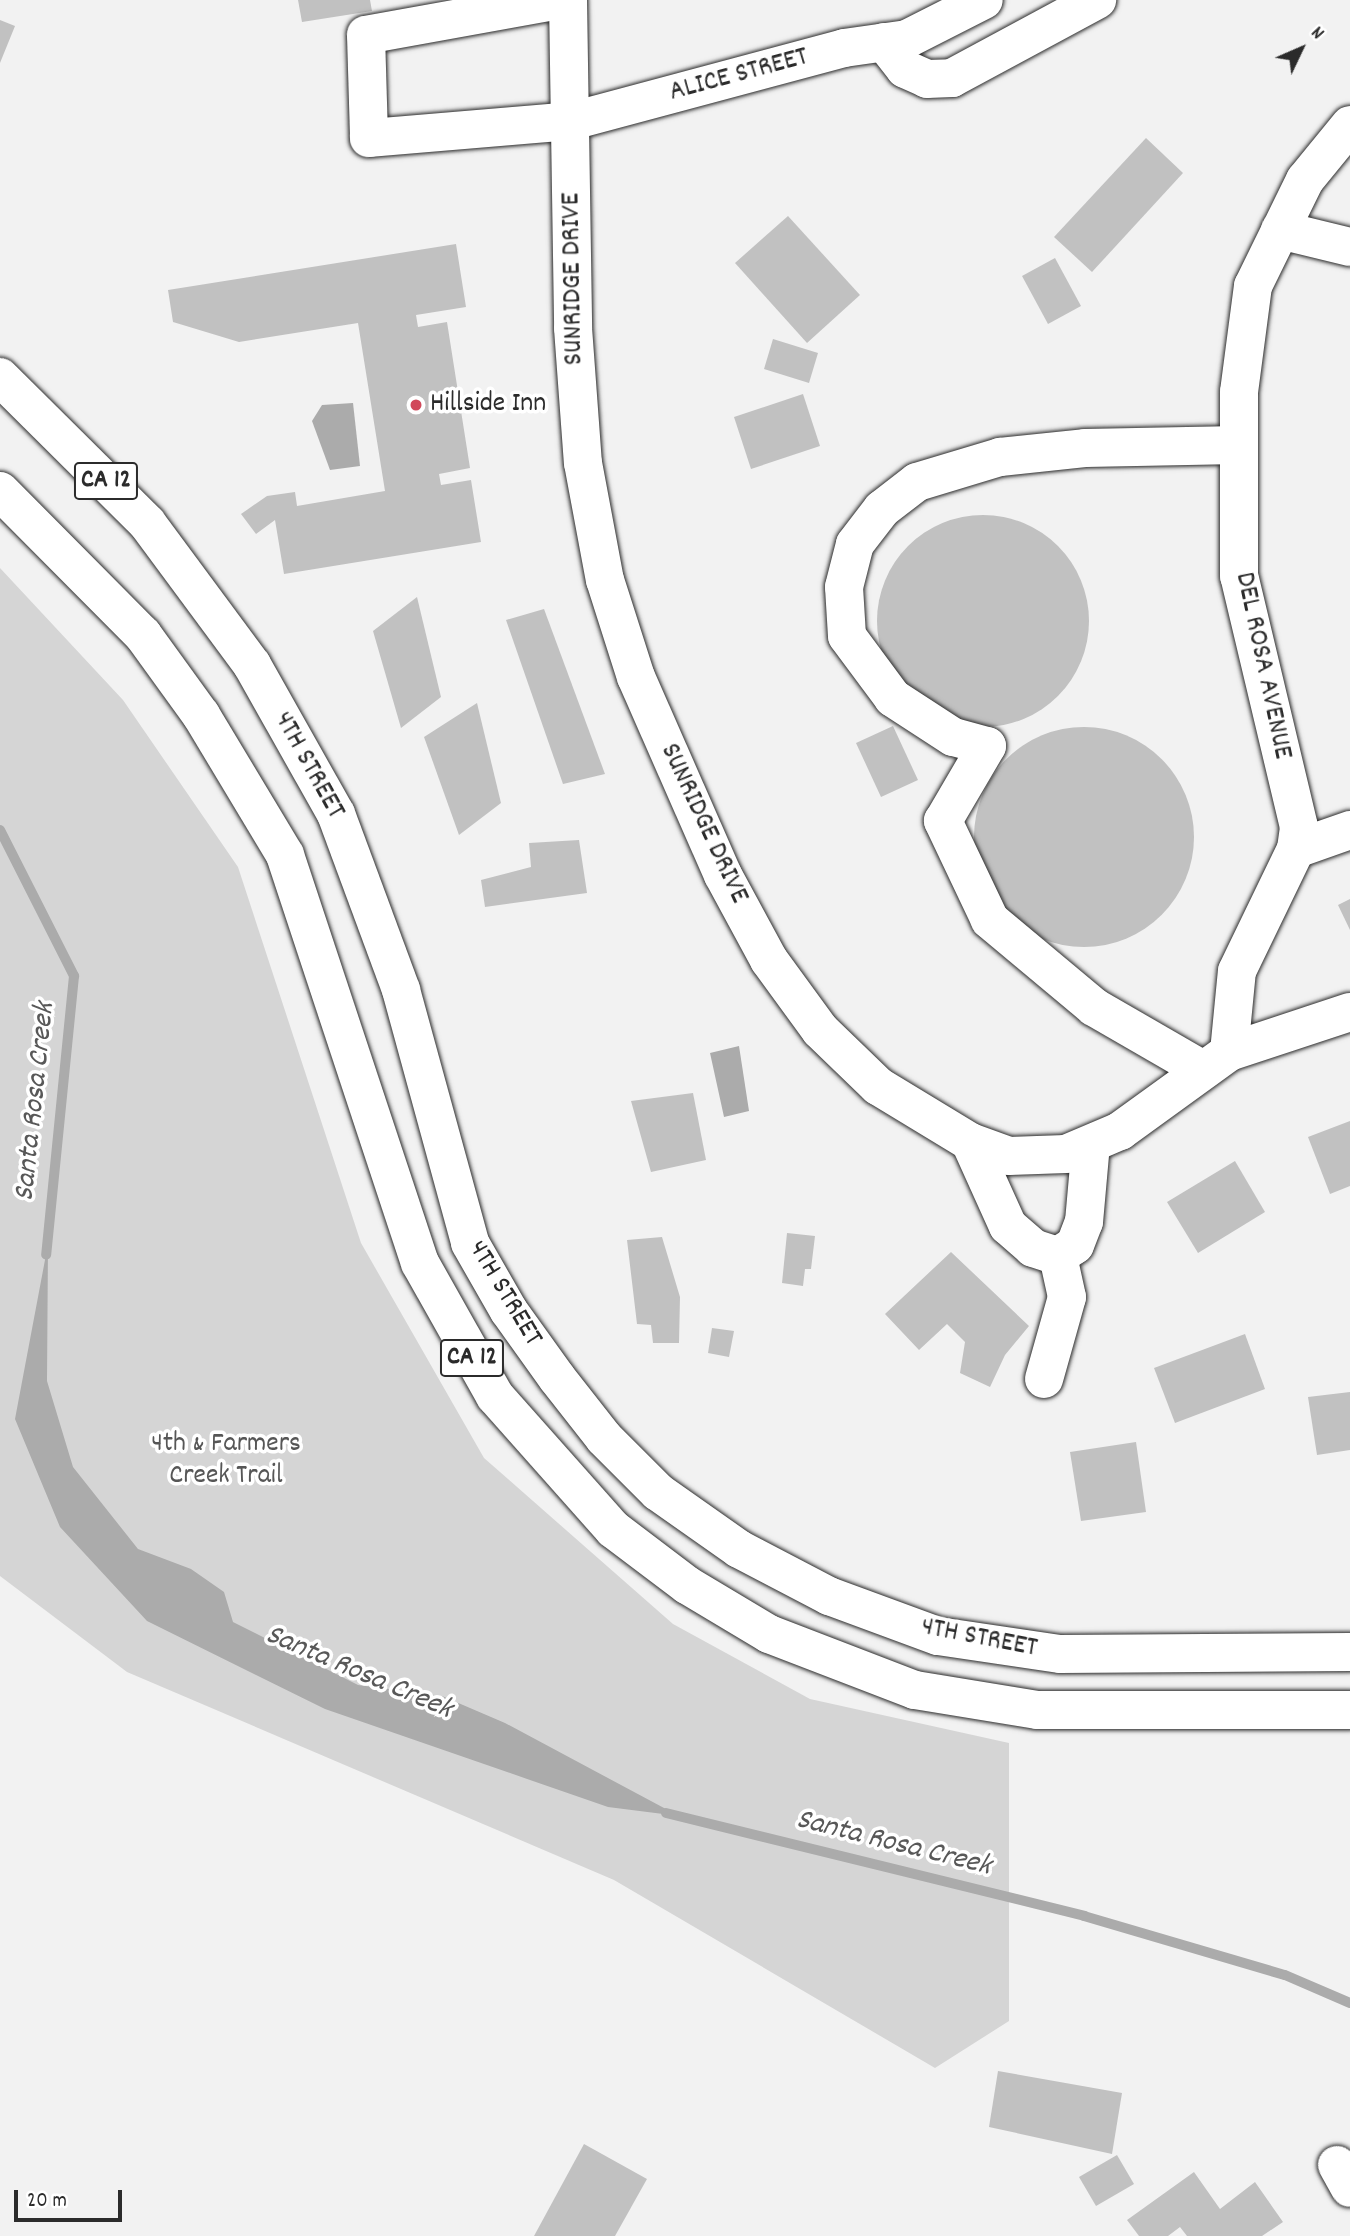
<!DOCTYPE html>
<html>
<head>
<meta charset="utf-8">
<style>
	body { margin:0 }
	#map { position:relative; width:1350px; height:2236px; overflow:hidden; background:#f2f2f2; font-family:Dekko,sans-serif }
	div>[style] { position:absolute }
	.green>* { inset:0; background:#d5d5d5 }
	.water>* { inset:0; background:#ababab }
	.stream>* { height:10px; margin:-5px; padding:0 5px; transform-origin:5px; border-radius:5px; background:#ababab }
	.building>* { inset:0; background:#c1c1c1 }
	.round { border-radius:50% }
	.roads { filter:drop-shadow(0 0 2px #2b2b2b) drop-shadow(0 0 2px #2b2b2b) }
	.minor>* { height:38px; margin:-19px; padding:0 19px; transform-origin:19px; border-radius:19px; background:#fff }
	.major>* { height:38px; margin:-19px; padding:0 19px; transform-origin:19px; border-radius:19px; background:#fff }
	.dots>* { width:19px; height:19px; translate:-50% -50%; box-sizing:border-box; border:4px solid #fff; border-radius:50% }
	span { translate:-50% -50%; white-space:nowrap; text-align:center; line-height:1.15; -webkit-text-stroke:7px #fff; paint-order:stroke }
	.shield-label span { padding:2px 5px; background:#fff; border:2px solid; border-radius:5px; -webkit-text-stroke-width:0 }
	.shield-label { font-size:26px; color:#2b2b2b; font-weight:700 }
	.street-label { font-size:28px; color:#2b2b2b }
	.poi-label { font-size:28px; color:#2b2b2b }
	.left { translate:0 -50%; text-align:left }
	.park-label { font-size:28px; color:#565656 }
	.water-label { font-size:30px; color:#585858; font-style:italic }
	.north { position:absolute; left:1266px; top:14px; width:70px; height:70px; -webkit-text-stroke:5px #fff; paint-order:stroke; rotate:46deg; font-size:19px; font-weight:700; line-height:28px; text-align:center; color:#2b2b2b }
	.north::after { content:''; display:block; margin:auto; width:24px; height:32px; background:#2b2b2b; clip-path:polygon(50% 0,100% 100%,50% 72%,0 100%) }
	.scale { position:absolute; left:14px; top:2190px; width:108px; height:32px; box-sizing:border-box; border:4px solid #2b2b2b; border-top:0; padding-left:9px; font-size:21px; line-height:24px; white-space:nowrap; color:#2b2b2b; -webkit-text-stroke:5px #fff; paint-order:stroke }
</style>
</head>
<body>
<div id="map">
	<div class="green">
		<i style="clip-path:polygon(0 568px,123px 700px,238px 867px,361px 1243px,484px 1458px,673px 1624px,810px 1699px,1009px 1743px,1009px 2021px,935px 2068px,614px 1880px,127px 1672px,0 1576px)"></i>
	</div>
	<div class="water">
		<i style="clip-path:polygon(353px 403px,360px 466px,330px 470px,312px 421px,322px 405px)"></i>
		<i style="clip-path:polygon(739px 1046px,749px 1111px,724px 1117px,710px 1053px)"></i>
		<i style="clip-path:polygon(48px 1244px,47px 1381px,73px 1467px,138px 1549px,191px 1569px,224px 1592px,233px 1622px,358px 1685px,442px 1696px,505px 1723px,679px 1816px,608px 1807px,325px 1709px,147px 1621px,60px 1527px,15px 1419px)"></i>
	</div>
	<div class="stream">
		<i style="left:0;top:830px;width:164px;rotate:63.1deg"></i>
		<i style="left:74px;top:976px;width:280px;rotate:95.7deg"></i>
		<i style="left:666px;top:1813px;width:431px;rotate:13.8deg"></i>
		<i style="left:1084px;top:1916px;width:209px;rotate:16.4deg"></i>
		<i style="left:1285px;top:1975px;width:71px;rotate:23.3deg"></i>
	</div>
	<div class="building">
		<i style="clip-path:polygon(298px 0,370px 0,372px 11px,302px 22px)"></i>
		<i style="clip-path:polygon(0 20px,15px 26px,0 63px)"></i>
		<i style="clip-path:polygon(1146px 138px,1183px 173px,1092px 272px,1054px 237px)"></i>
		<i style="clip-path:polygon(788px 216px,860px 295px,807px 343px,735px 263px)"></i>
		<i style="clip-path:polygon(456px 244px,466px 307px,416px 315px,418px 327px,447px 322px,470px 468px,439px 474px,441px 485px,471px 480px,481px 542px,284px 574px,275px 520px,256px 534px,241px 514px,267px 496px,295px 492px,297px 506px,385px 491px,358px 323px,239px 342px,173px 322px,168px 290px)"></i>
		<i style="clip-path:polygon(1055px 258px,1081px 306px,1048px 324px,1022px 276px)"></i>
		<i style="clip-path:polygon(773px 339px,818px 353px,809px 383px,764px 369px)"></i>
		<i style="clip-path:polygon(803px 394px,820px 446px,751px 469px,734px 417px)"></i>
		<i class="round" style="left:877px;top:515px;width:212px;height:212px"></i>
		<i style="clip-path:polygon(417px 597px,441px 697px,401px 728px,373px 631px)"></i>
		<i style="clip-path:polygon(544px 609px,605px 774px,563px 784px,506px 620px)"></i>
		<i style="clip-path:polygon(477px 703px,501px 803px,459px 835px,424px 737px)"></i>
		<i style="clip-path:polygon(893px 726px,918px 780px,881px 797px,856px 743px)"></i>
		<i class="round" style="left:974px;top:727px;width:220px;height:220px"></i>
		<i style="clip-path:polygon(579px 840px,587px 893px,485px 907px,481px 880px,531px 867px,529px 843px)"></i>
		<i style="clip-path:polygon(1350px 899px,1350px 930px,1338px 905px)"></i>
		<i style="clip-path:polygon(693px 1093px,706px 1160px,651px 1172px,631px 1101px)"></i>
		<i style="clip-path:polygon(1350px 1121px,1350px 1186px,1330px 1194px,1308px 1137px)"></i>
		<i style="clip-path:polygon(1235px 1161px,1265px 1212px,1198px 1253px,1167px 1202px)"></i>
		<i style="clip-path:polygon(787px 1233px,815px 1236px,811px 1269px,805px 1269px,803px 1286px,782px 1283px)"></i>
		<i style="clip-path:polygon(662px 1237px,680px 1297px,679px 1343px,653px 1343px,651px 1325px,637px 1324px,627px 1240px)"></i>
		<i style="clip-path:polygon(951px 1252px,1029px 1326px,1005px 1355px,990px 1387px,960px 1373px,965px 1342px,947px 1324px,919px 1350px,885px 1314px)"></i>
		<i style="clip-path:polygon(712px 1328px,734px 1331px,729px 1357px,708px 1353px)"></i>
		<i style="clip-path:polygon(1245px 1334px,1265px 1389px,1175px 1423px,1154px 1368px)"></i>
		<i style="clip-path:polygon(1350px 1392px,1350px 1450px,1317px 1455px,1308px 1397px)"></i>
		<i style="clip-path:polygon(1136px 1442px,1146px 1512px,1081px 1521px,1070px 1452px)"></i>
		<i style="clip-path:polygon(998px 2071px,1122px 2093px,1112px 2154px,989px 2127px)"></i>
		<i style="clip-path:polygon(584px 2144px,647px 2179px,615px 2236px,534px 2236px)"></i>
		<i style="clip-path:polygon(1117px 2155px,1134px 2184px,1096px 2206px,1079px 2177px)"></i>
		<i style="clip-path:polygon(1194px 2172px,1220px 2209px,1255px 2182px,1283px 2222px,1262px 2236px,1187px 2236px,1180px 2227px,1168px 2236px,1139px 2236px,1127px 2220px)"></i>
	</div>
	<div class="roads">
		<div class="minor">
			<i style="left:560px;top:0;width:197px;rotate:169.8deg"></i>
			<i style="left:366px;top:35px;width:103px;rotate:88.3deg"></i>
			<i style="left:369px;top:138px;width:204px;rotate:-4.8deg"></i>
			<i style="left:572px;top:121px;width:282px;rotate:-15deg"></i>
			<i style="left:844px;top:48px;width:64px;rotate:-8.1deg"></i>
			<i style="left:907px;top:39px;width:86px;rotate:-26.9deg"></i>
			<i style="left:568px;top:0;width:328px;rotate:89.1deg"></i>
			<i style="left:573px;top:328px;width:135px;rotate:85.8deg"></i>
			<i style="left:583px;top:463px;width:119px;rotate:79.4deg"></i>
			<i style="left:605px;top:580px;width:102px;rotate:72.3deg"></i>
			<i style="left:636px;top:677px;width:216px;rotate:66.3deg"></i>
			<i style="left:723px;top:875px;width:97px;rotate:61.6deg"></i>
			<i style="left:769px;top:960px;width:87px;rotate:53.9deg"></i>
			<i style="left:820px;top:1030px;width:81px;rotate:44deg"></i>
			<i style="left:878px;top:1086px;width:108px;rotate:31.3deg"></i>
			<i style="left:970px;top:1142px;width:41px;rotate:19.7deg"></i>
			<i style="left:1009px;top:1156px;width:57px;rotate:-2deg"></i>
			<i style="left:1066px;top:1154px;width:59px;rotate:-23.1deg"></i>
			<i style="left:1120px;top:1131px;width:135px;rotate:-35.9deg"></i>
			<i style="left:1229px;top:1052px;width:127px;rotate:-18.3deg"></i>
			<i style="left:884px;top:42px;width:34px;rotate:52deg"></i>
			<i style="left:905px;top:69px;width:24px;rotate:24deg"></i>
			<i style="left:927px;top:79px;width:25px;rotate:-2deg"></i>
			<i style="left:952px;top:78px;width:165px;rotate:-28.3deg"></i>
			<i style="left:1280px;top:230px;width:72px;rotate:13.7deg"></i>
			<i style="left:1296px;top:849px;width:57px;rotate:-19.4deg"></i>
			<i style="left:1229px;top:1052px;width:81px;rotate:-84.4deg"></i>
			<i style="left:1237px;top:971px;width:136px;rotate:-64.2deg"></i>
			<i style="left:1296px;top:849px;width:22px;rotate:-82deg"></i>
			<i style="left:1299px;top:827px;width:258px;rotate:-103.4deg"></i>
			<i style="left:1239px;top:576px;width:184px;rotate:-90deg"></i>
			<i style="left:1239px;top:392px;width:107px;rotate:-82.5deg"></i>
			<i style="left:1253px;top:286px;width:118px;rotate:-63.9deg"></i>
			<i style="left:1305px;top:180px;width:71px;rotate:-50.7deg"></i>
			<i style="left:1203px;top:1070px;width:126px;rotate:-150deg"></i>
			<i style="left:1094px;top:1007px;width:136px;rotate:-140.1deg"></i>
			<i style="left:990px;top:920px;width:110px;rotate:-115.4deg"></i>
			<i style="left:943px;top:821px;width:87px;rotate:-59.6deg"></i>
			<i style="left:987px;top:746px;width:35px;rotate:-165deg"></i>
			<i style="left:953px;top:737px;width:72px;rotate:-147deg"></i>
			<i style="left:893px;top:698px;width:77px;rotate:-126.6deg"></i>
			<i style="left:847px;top:636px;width:49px;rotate:-93.5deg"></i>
			<i style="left:844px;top:587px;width:44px;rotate:-75.7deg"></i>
			<i style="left:855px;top:544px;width:44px;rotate:-52.4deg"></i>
			<i style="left:882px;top:509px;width:44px;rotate:-37.6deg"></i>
			<i style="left:917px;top:482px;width:87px;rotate:-16.8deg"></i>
			<i style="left:1000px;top:457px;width:85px;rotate:-6deg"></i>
			<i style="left:1085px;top:448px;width:154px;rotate:-1.1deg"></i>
			<i style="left:970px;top:1142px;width:92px;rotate:65.7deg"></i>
			<i style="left:1008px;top:1226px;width:33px;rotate:41deg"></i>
			<i style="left:1033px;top:1248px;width:26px;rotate:18deg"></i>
			<i style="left:1044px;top:1379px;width:85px;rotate:-74.3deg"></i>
			<i style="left:1067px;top:1297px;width:42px;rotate:-102.4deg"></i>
			<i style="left:1058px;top:1256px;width:20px;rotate:-33deg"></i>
			<i style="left:1075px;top:1245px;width:25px;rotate:-69deg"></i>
			<i style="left:1084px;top:1222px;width:78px;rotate:-84.9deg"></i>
			<i style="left:1337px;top:2165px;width:26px;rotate:61deg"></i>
		</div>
		<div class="major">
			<i style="left:0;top:377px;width:207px;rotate:44.8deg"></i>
			<i style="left:147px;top:523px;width:177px;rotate:53.5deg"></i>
			<i style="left:252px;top:665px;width:171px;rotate:60.6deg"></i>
			<i style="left:336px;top:814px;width:188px;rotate:69.7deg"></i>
			<i style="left:401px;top:990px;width:262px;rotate:74.7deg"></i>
			<i style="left:470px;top:1243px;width:78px;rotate:60.2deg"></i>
			<i style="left:509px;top:1311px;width:82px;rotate:54.4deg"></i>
			<i style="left:557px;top:1378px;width:76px;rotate:51.9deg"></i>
			<i style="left:604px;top:1438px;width:76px;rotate:45deg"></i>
			<i style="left:658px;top:1492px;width:99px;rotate:35.1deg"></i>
			<i style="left:739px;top:1549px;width:102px;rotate:27.6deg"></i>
			<i style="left:829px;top:1596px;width:116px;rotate:20.2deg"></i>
			<i style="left:938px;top:1636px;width:123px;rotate:8.4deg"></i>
			<i style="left:1060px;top:1654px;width:290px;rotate:-0.4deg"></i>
			<i style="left:0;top:491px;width:203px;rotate:45.2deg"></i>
			<i style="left:143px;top:635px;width:99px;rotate:54.1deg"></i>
			<i style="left:201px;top:715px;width:163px;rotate:59deg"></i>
			<i style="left:285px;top:855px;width:430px;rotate:71.7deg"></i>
			<i style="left:420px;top:1263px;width:153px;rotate:60.6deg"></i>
			<i style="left:495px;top:1396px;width:178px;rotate:48.4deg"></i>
			<i style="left:613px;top:1529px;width:93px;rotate:37.1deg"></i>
			<i style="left:687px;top:1585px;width:96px;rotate:30.9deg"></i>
			<i style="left:769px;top:1634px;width:156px;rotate:21deg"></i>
			<i style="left:915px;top:1690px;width:124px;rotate:9.3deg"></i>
			<i style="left:1037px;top:1710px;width:313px"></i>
		</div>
	</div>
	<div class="dots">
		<i style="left:416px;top:405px;background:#d1495b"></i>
	</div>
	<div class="shield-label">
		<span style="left:106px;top:481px">CA 12</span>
		<span style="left:472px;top:1358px">CA 12</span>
	</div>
	<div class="street-label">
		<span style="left:739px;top:76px;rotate:-15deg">ALICE STREET</span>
		<span style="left:574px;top:279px;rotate:-91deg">SUNRIDGE DRIVE</span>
		<span style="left:1262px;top:666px;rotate:78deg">DEL ROSA AVENUE</span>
		<span style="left:308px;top:766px;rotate:61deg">4TH STREET</span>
		<span style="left:703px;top:824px;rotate:65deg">SUNRIDGE DRIVE</span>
		<span style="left:504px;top:1294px;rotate:59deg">4TH STREET</span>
		<span style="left:979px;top:1639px;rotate:11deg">4TH STREET</span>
	</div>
	<div class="poi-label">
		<span class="left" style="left:430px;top:405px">Hillside Inn</span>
	</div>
	<div class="park-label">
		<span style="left:226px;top:1461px">4th &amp; Farmers<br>Creek Trail</span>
	</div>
	<div class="water-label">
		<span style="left:37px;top:1102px;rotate:-84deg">Santa Rosa Creek</span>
		<span style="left:358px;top:1674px;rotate:23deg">Santa Rosa Creek</span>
		<span style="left:893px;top:1845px;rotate:14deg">Santa Rosa Creek</span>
	</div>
	<div class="north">N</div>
	<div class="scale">20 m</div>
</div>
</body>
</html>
